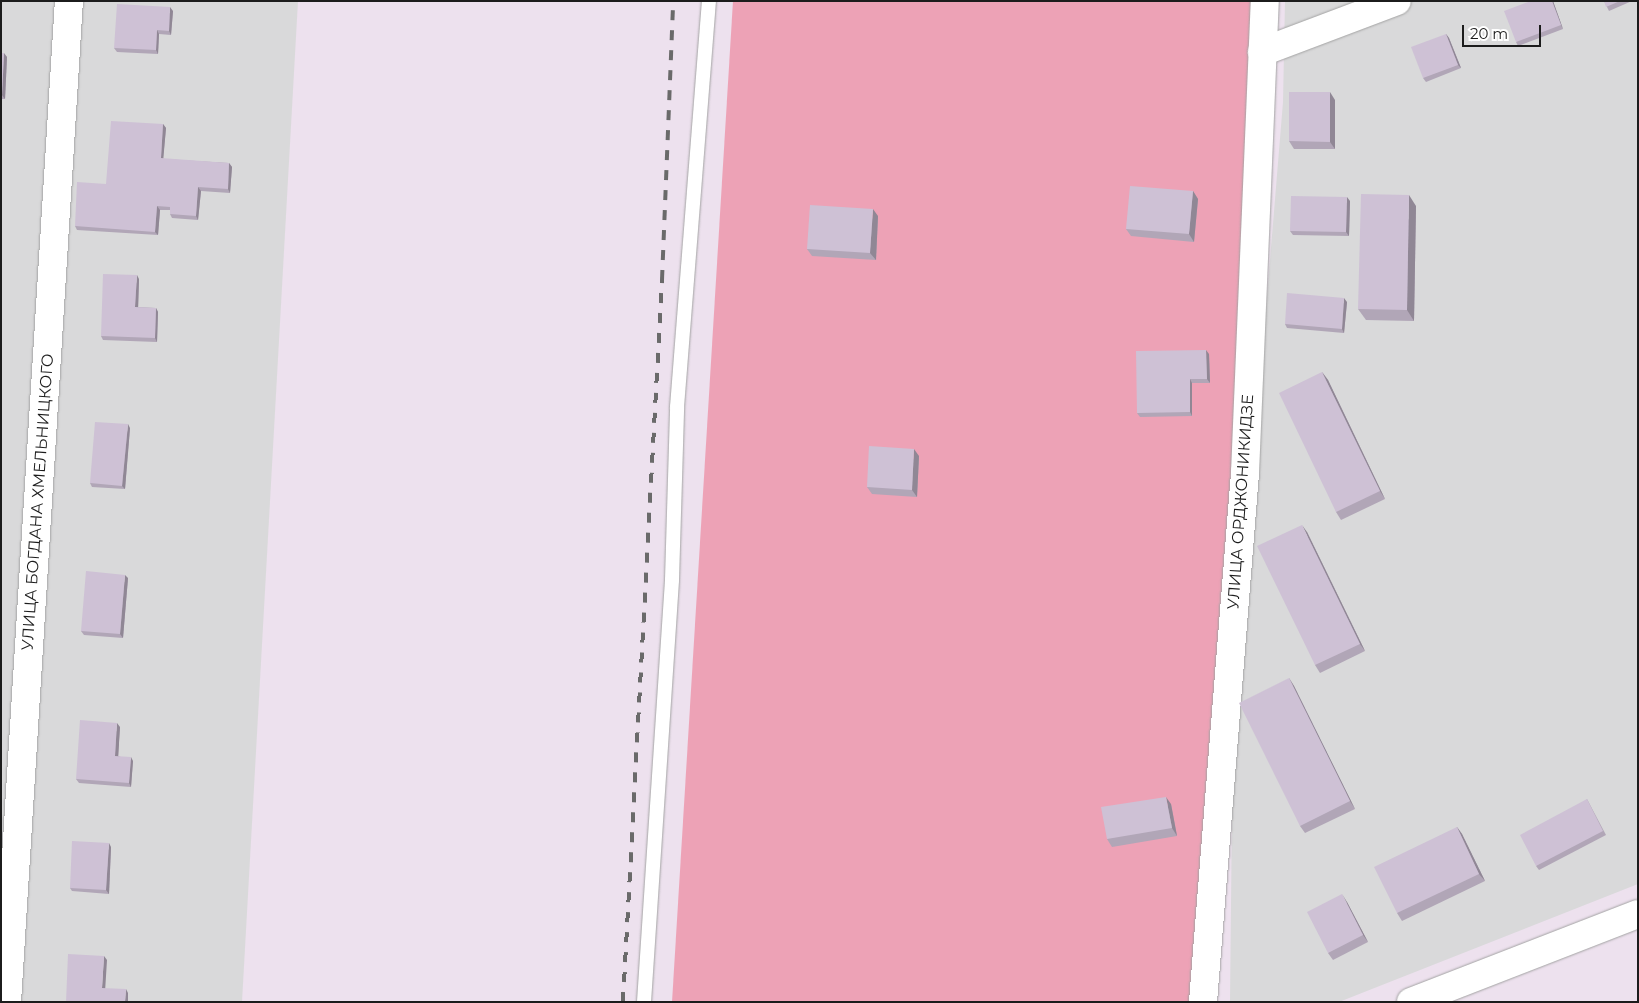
<!DOCTYPE html>
<html>
<head>
<meta charset="utf-8">
<style>
	body { margin:0 }
	#map { position:relative; width:1639px; height:1003px; overflow:hidden; background:#ede1ee; font-family:Montserrat,sans-serif }
	div>[style] { position:absolute }
	.residential>* { inset:0; background:#d9d9da }
	.grass>* { inset:0; background:#eda2b6 }
	.roads { filter:drop-shadow(0 0 1px #a3a3a3) drop-shadow(0 0 1px #a3a3a3) }
	.lane>* { height:14px; margin:-7px; padding:0 7px; transform-origin:7px; border-radius:7px; background:#fff }
	.street>* { height:28px; margin:-14px; padding:0 14px; transform-origin:14px; border-radius:14px; background:#fff }
	.rail>* { height:4px; margin-top:-2px; transform-origin:0; background:repeating-linear-gradient(90deg,#6a6a6a 0 10px,transparent 0 20px) }
	.wall>* { inset:0; background:#b1a6b7 }
	.shaded-wall>* { inset:0; background:#908795 }
	.building>* { inset:0; background:#cec1d5 }
	span { translate:-50% -50%; white-space:nowrap; text-align:center; line-height:1.15; -webkit-text-stroke:4px #fff; paint-order:stroke }
	.street-label { font-size:16px; color:#1c1c1c }
	.frame { position:absolute; inset:0; border:2px solid #1c1c1c; pointer-events:none }
	.scale { position:absolute; left:1462px; top:25px; width:79px; height:22px; box-sizing:border-box; border:2px solid #1c1c1c; border-top:0; padding-left:6px; font-size:15px; line-height:18px; white-space:nowrap; color:#1c1c1c; -webkit-text-stroke:4px #fff; paint-order:stroke }
</style>
</head>
<body>
<div id="map">
	<div class="residential">
		<i style="clip-path:polygon(1px 1px,298px 1px,242px 1002px,1px 1002px)"></i>
		<i style="clip-path:polygon(1285px 1px,1638px 1px,1638px 884px,1339px 1002px,1230px 1002px,1233px 710px,1283px 102px)"></i>
	</div>
	<div class="grass">
		<i style="clip-path:polygon(733px 1px,1253px 1px,1232px 555px,1194px 1002px,672px 1002px)"></i>
	</div>
	<div class="roads">
		<div class="lane">
			<i style="left:644px;top:1002px;width:423px;rotate:-86.2deg"></i>
			<i style="left:672px;top:580px;width:173px;rotate:-88.3deg"></i>
			<i style="left:677px;top:407px;width:407px;rotate:-85.5deg"></i>
		</div>
		<div class="street">
			<i style="left:1262px;top:52px;width:144px;rotate:-20.7deg"></i>
			<i style="left:7px;top:1002px;width:1003px;rotate:-86.46deg"></i>
			<i style="left:1203px;top:1002px;width:531px;rotate:-85.46deg"></i>
			<i style="left:1245px;top:473px;width:472px;rotate:-87.6deg"></i>
			<i style="left:1411px;top:1002px;width:243px;rotate:-21.2deg"></i>
		</div>
	</div>
	<div class="rail">
		<i style="left:623px;top:1002px;width:723px;rotate:-86.91deg"></i>
		<i style="left:662px;top:280px;width:279px;rotate:-87.7deg"></i>
	</div>
	<div class="wall">
		<i style="clip-path:polygon(1553px 1px,1563px 29px,1518px 46px,1516px 42px)"></i>
		<i style="clip-path:polygon(1604px 1px,1632px 1px,1609px 11px)"></i>
		<i style="clip-path:polygon(173px 11px,171px 35px,159px 34px,158px 54px,117px 52px,114px 48px)"></i>
		<i style="clip-path:polygon(1446px 34px,1449px 38px,1461px 68px,1426px 82px,1423px 78px)"></i>
		<i style="clip-path:polygon(1px 53px,7px 57px,5px 99px,1px 99px)"></i>
		<i style="clip-path:polygon(1335px 100px,1335px 149px,1294px 149px,1289px 141px)"></i>
		<i style="clip-path:polygon(163px 124px,166px 128px,163px 159px,229px 163px,232px 167px,230px 193px,201px 191px,198px 220px,172px 218px,170px 214px,170px 210px,160px 210px,158px 235px,77px 230px,75px 226px,106px 184px)"></i>
		<i style="clip-path:polygon(1193px 191px,1198px 199px,1194px 242px,1131px 236px,1126px 229px)"></i>
		<i style="clip-path:polygon(1350px 201px,1349px 236px,1293px 235px,1290px 231px)"></i>
		<i style="clip-path:polygon(1416px 206px,1414px 321px,1366px 320px,1358px 309px)"></i>
		<i style="clip-path:polygon(878px 216px,876px 260px,812px 256px,807px 249px)"></i>
		<i style="clip-path:polygon(139px 279px,138px 307px,156px 308px,158px 312px,157px 342px,103px 340px,101px 336px)"></i>
		<i style="clip-path:polygon(1347px 302px,1344px 333px,1287px 328px,1285px 324px)"></i>
		<i style="clip-path:polygon(1209px 354px,1210px 383px,1192px 383px,1192px 416px,1140px 417px,1137px 413px)"></i>
		<i style="clip-path:polygon(1322px 372px,1328px 380px,1385px 499px,1341px 520px,1336px 512px)"></i>
		<i style="clip-path:polygon(130px 428px,125px 489px,92px 487px,90px 483px)"></i>
		<i style="clip-path:polygon(919px 456px,917px 497px,872px 494px,867px 487px)"></i>
		<i style="clip-path:polygon(1307px 532px,1365px 651px,1320px 673px,1315px 665px)"></i>
		<i style="clip-path:polygon(128px 578px,123px 638px,84px 635px,81px 631px)"></i>
		<i style="clip-path:polygon(1289px 678px,1294px 686px,1355px 809px,1305px 833px,1300px 826px)"></i>
		<i style="clip-path:polygon(120px 727px,118px 756px,133px 761px,131px 787px,79px 783px,76px 779px)"></i>
		<i style="clip-path:polygon(1587px 799px,1606px 835px,1539px 870px,1536px 866px)"></i>
		<i style="clip-path:polygon(1171px 804px,1177px 836px,1112px 847px,1107px 839px)"></i>
		<i style="clip-path:polygon(1457px 827px,1462px 834px,1485px 881px,1402px 921px,1397px 913px)"></i>
		<i style="clip-path:polygon(111px 847px,109px 894px,72px 891px,70px 888px)"></i>
		<i style="clip-path:polygon(1347px 902px,1368px 942px,1333px 960px,1328px 953px)"></i>
	</div>
	<div class="shaded-wall">
		<i style="clip-path:polygon(1552px 1px,1553px 1px,1563px 29px,1561px 25px)"></i>
		<i style="clip-path:polygon(170px 7px,173px 11px,171px 35px,169px 31px)"></i>
		<i style="clip-path:polygon(157px 30px,159px 34px,158px 54px,156px 50px)"></i>
		<i style="clip-path:polygon(1446px 34px,1449px 38px,1461px 68px,1458px 65px)"></i>
		<i style="clip-path:polygon(4px 53px,7px 57px,5px 99px,2px 95px)"></i>
		<i style="clip-path:polygon(1330px 92px,1335px 100px,1335px 149px,1330px 142px)"></i>
		<i style="clip-path:polygon(163px 124px,166px 128px,163px 162px,161px 158px)"></i>
		<i style="clip-path:polygon(229px 163px,232px 167px,230px 193px,228px 189px)"></i>
		<i style="clip-path:polygon(198px 187px,201px 191px,198px 220px,196px 216px)"></i>
		<i style="clip-path:polygon(1193px 191px,1198px 199px,1194px 242px,1189px 234px)"></i>
		<i style="clip-path:polygon(1409px 195px,1416px 206px,1414px 321px,1407px 310px)"></i>
		<i style="clip-path:polygon(1347px 197px,1350px 201px,1349px 236px,1346px 232px)"></i>
		<i style="clip-path:polygon(157px 206px,160px 210px,158px 235px,155px 232px)"></i>
		<i style="clip-path:polygon(873px 209px,878px 216px,876px 260px,870px 253px)"></i>
		<i style="clip-path:polygon(137px 275px,139px 279px,138px 311px,135px 307px)"></i>
		<i style="clip-path:polygon(1344px 298px,1347px 302px,1344px 333px,1342px 329px)"></i>
		<i style="clip-path:polygon(156px 308px,158px 312px,157px 342px,155px 338px)"></i>
		<i style="clip-path:polygon(1206px 350px,1209px 354px,1210px 383px,1207px 379px)"></i>
		<i style="clip-path:polygon(1322px 372px,1328px 380px,1385px 499px,1380px 491px)"></i>
		<i style="clip-path:polygon(1190px 379px,1192px 383px,1192px 416px,1190px 412px)"></i>
		<i style="clip-path:polygon(128px 424px,130px 428px,125px 489px,122px 486px)"></i>
		<i style="clip-path:polygon(914px 449px,919px 456px,917px 497px,912px 490px)"></i>
		<i style="clip-path:polygon(1302px 525px,1307px 532px,1365px 651px,1360px 644px)"></i>
		<i style="clip-path:polygon(125px 575px,128px 578px,123px 638px,120px 634px)"></i>
		<i style="clip-path:polygon(1289px 678px,1294px 686px,1355px 809px,1350px 801px)"></i>
		<i style="clip-path:polygon(117px 723px,120px 727px,118px 760px,115px 756px)"></i>
		<i style="clip-path:polygon(131px 757px,133px 761px,131px 787px,129px 783px)"></i>
		<i style="clip-path:polygon(1166px 797px,1171px 804px,1177px 836px,1172px 828px)"></i>
		<i style="clip-path:polygon(1457px 827px,1462px 834px,1485px 881px,1479px 874px)"></i>
		<i style="clip-path:polygon(109px 843px,111px 847px,109px 894px,106px 890px)"></i>
		<i style="clip-path:polygon(1342px 894px,1347px 902px,1368px 942px,1363px 935px)"></i>
		<i style="clip-path:polygon(104px 956px,107px 960px,105px 992px,102px 988px)"></i>
		<i style="clip-path:polygon(126px 989px,128px 993px,128px 1002px,125px 1002px)"></i>
	</div>
	<div class="building">
		<i style="clip-path:polygon(1531px 1px,1552px 1px,1561px 25px,1516px 42px,1504px 11px)"></i>
		<i style="clip-path:polygon(1604px 1px,1620px 1px,1606px 7px)"></i>
		<i style="clip-path:polygon(117px 4px,170px 7px,169px 31px,157px 30px,156px 50px,114px 48px)"></i>
		<i style="clip-path:polygon(1446px 34px,1458px 65px,1423px 78px,1411px 47px)"></i>
		<i style="clip-path:polygon(1px 53px,4px 53px,2px 95px,1px 95px)"></i>
		<i style="clip-path:polygon(1289px 92px,1330px 92px,1330px 142px,1289px 141px)"></i>
		<i style="clip-path:polygon(111px 121px,163px 124px,161px 158px,229px 163px,228px 189px,198px 187px,196px 216px,170px 214px,170px 207px,157px 206px,155px 232px,75px 226px,77px 182px,106px 184px)"></i>
		<i style="clip-path:polygon(1130px 186px,1193px 191px,1189px 234px,1126px 229px)"></i>
		<i style="clip-path:polygon(1361px 194px,1409px 195px,1407px 310px,1358px 309px)"></i>
		<i style="clip-path:polygon(1291px 196px,1347px 197px,1346px 232px,1290px 231px)"></i>
		<i style="clip-path:polygon(810px 205px,873px 209px,870px 253px,807px 249px)"></i>
		<i style="clip-path:polygon(103px 274px,137px 275px,135px 307px,156px 308px,155px 338px,101px 336px)"></i>
		<i style="clip-path:polygon(1287px 293px,1344px 298px,1342px 329px,1285px 324px)"></i>
		<i style="clip-path:polygon(1206px 350px,1207px 379px,1190px 379px,1190px 412px,1137px 413px,1136px 351px)"></i>
		<i style="clip-path:polygon(1322px 372px,1380px 491px,1336px 512px,1279px 393px)"></i>
		<i style="clip-path:polygon(95px 422px,128px 424px,122px 486px,90px 483px)"></i>
		<i style="clip-path:polygon(869px 446px,914px 449px,912px 490px,867px 487px)"></i>
		<i style="clip-path:polygon(1302px 525px,1360px 644px,1315px 665px,1257px 546px)"></i>
		<i style="clip-path:polygon(86px 571px,125px 575px,120px 634px,81px 631px)"></i>
		<i style="clip-path:polygon(1289px 678px,1350px 801px,1300px 826px,1239px 703px)"></i>
		<i style="clip-path:polygon(80px 720px,117px 723px,115px 756px,131px 757px,129px 783px,76px 779px)"></i>
		<i style="clip-path:polygon(1166px 797px,1172px 828px,1107px 839px,1101px 807px)"></i>
		<i style="clip-path:polygon(1587px 799px,1603px 831px,1536px 866px,1520px 835px)"></i>
		<i style="clip-path:polygon(1457px 827px,1479px 874px,1397px 913px,1374px 867px)"></i>
		<i style="clip-path:polygon(72px 841px,109px 843px,106px 890px,70px 888px)"></i>
		<i style="clip-path:polygon(1342px 894px,1363px 935px,1328px 953px,1307px 912px)"></i>
		<i style="clip-path:polygon(68px 954px,104px 956px,102px 988px,126px 989px,125px 1002px,66px 1002px)"></i>
	</div>
	<div class="street-label">
		<span style="left:38px;top:502px;rotate:-86deg">УЛИЦА БОГДАНА ХМЕЛЬНИЦКОГО</span>
		<span style="left:1241px;top:502px;rotate:-86deg">УЛИЦА ОРДЖОНИКИДЗЕ</span>
	</div>
	<div class="frame"></div>
	<div class="scale">20 m</div>
</div>
</body>
</html>
